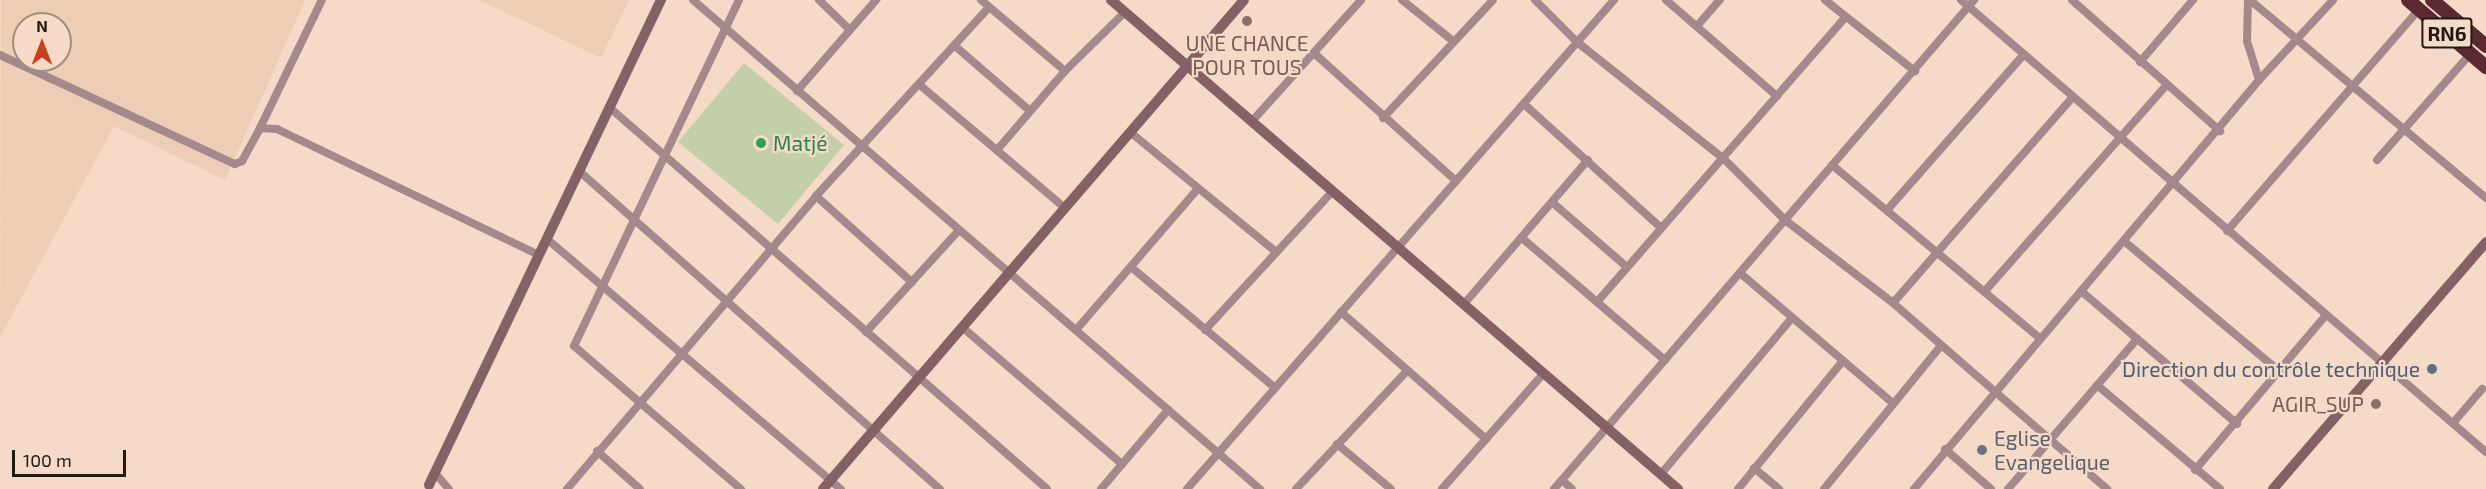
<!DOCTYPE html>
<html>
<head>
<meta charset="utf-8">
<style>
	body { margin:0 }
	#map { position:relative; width:2486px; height:489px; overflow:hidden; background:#f4dac7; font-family:"Exo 2",sans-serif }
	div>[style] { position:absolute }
	.built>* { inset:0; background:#edcdb5 }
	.green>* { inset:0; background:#c3cfaa }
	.street>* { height:8px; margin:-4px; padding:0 4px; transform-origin:4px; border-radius:4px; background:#a4898c }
	.secondary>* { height:10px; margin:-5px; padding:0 5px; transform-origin:5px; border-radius:5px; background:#856064 }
	.highway>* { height:14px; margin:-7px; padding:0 7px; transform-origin:7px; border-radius:7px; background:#5a2931 }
	.dots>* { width:16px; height:16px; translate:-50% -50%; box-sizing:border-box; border:3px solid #f4dac7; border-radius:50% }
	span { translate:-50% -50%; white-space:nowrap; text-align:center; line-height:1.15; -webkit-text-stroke:4.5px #f4dac7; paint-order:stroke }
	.shield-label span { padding:2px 4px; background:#f4dac7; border:2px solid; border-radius:4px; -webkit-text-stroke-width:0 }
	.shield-label { font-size:20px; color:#221912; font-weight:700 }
	.education-label { font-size:21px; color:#785e54 }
	.right { translate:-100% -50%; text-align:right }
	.leisure-label { font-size:21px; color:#27864d }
	.left { translate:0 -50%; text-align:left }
	.service-label { font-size:21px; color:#4e5e75 }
	.worship-label { font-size:21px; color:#5b616d }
	.north { position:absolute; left:12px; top:12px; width:60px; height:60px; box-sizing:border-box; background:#f4dac7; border:2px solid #a08d7f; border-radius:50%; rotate:0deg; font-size:16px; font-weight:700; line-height:24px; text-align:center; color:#221912 }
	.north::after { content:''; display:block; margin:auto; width:21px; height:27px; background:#c9401e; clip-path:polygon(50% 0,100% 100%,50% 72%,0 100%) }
	.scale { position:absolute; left:12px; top:450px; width:114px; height:27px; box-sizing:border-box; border:3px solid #221912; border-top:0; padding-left:8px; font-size:18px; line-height:21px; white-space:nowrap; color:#221912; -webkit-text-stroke:4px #f4dac7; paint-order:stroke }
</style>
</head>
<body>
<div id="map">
	<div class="built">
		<i style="clip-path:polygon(evenodd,1px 0,305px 0,225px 180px,114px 126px,0 337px,1px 0,24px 24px,60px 24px,60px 60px,24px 60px,24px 24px)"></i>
		<i style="clip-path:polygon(480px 0,629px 0,601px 58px)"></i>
	</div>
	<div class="green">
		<i style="clip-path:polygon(744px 63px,844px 145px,778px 224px,678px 142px)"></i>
	</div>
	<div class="street">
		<i style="left:693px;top:0;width:749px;rotate:40.78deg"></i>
		<i style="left:739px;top:0;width:383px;rotate:115.5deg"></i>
		<i style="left:574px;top:346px;width:220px;rotate:40.6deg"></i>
		<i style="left:819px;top:0;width:43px;rotate:44.1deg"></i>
		<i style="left:981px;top:0;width:110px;rotate:40.2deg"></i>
		<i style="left:1402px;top:0;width:64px;rotate:38.7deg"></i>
		<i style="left:1535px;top:0;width:59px;rotate:45deg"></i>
		<i style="left:1577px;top:42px;width:188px;rotate:38.5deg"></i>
		<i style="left:1724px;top:159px;width:86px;rotate:45deg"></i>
		<i style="left:1785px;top:220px;width:136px;rotate:37.5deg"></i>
		<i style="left:1893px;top:303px;width:284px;rotate:41deg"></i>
		<i style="left:1666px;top:0;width:147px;rotate:40.9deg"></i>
		<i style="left:1825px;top:0;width:115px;rotate:38.3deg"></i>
		<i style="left:1961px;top:0;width:693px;rotate:40.73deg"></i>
		<i style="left:2072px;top:0;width:198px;rotate:41.5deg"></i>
		<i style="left:2248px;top:0;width:41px;rotate:91.4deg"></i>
		<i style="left:2247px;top:41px;width:41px;rotate:72.9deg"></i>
		<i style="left:2250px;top:0;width:308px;rotate:40deg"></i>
		<i style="left:1697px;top:26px;width:35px;rotate:-49deg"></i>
		<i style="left:955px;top:46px;width:99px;rotate:40.9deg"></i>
		<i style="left:1315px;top:54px;width:190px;rotate:42deg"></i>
		<i style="left:0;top:55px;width:259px;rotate:24.9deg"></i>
		<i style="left:235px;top:164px;width:8px;rotate:-23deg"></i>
		<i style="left:242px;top:161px;width:38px;rotate:-61deg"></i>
		<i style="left:260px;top:128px;width:17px;rotate:3deg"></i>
		<i style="left:277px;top:129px;width:291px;rotate:25.7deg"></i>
		<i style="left:2140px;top:62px;width:82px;rotate:-49.5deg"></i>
		<i style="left:921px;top:86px;width:189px;rotate:40.3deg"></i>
		<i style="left:797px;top:91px;width:121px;rotate:-49deg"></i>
		<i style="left:1524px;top:104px;width:185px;rotate:42.1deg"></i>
		<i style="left:609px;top:107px;width:581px;rotate:41.09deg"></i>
		<i style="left:1383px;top:118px;width:161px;rotate:-47deg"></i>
		<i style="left:1254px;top:119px;width:160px;rotate:-48deg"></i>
		<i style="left:260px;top:128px;width:142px;rotate:-64.2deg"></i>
		<i style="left:1130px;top:132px;width:189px;rotate:39.4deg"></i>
		<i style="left:997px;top:150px;width:104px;rotate:-49.3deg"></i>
		<i style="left:1065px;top:71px;width:84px;rotate:-44.5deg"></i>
		<i style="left:2377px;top:160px;width:142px;rotate:-48.7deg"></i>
		<i style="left:1832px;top:165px;width:271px;rotate:39.8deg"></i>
		<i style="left:579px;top:171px;width:481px;rotate:41.4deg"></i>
		<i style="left:816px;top:196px;width:129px;rotate:41.9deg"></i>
		<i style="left:1553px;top:203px;width:98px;rotate:40.9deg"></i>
		<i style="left:1888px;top:209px;width:206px;rotate:-48.7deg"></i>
		<i style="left:2227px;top:231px;width:294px;rotate:-49.1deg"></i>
		<i style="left:1522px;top:238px;width:188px;rotate:40.5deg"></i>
		<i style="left:547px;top:239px;width:386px;rotate:40.4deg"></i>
		<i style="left:2124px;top:241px;width:204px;rotate:40deg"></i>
		<i style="left:1131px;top:267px;width:188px;rotate:40deg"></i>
		<i style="left:1740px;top:273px;width:201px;rotate:40.4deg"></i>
		<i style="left:1985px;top:291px;width:273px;rotate:-48.6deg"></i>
		<i style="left:2081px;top:291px;width:205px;rotate:40.4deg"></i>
		<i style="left:1597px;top:302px;width:378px;rotate:-48.9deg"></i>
		<i style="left:1893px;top:303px;width:272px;rotate:-48.9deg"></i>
		<i style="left:1464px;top:304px;width:190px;rotate:-49.3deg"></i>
		<i style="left:1341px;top:312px;width:193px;rotate:41.2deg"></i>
		<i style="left:962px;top:327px;width:211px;rotate:40.6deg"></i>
		<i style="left:1076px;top:330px;width:185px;rotate:-49.2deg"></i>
		<i style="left:1205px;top:330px;width:189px;rotate:-47.4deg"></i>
		<i style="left:866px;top:332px;width:138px;rotate:-47.6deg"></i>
		<i style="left:2097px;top:385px;width:161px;rotate:40.2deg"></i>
		<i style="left:2453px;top:423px;width:45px;rotate:-49.5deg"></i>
		<i style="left:1337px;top:444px;width:70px;rotate:39.8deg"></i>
		<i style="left:1945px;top:449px;width:61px;rotate:41deg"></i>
		<i style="left:597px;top:451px;width:57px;rotate:41.5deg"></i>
		<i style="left:1754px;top:468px;width:33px;rotate:40deg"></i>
		<i style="left:2195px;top:470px;width:202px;rotate:-49.8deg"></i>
		<i style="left:435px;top:473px;width:21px;rotate:49deg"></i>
		<i style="left:1661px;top:474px;width:202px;rotate:-50deg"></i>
		<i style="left:1562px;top:480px;width:13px;rotate:42deg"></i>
		<i style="left:567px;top:489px;width:385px;rotate:-49.6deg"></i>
		<i style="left:816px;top:196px;width:256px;rotate:-47.5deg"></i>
		<i style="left:1101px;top:489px;width:104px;rotate:-49.7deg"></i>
		<i style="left:1187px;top:489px;width:649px;rotate:-48.87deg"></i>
		<i style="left:1296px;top:489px;width:162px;rotate:-46.8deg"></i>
		<i style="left:1442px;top:489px;width:154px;rotate:-48.7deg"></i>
		<i style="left:1554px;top:489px;width:645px;rotate:-49.34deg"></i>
		<i style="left:1738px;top:489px;width:164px;rotate:-50.7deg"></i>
		<i style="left:1824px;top:489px;width:183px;rotate:-50.8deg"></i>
		<i style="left:1914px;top:489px;width:535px;rotate:-49.85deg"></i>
		<i style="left:2259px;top:80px;width:109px;rotate:-47.2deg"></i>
		<i style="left:2008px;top:489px;width:198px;rotate:-49.3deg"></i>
	</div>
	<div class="secondary">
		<i style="left:1111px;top:0;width:749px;rotate:40.78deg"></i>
		<i style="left:429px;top:485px;width:538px;rotate:-64.44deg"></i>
		<i style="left:823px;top:489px;width:645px;rotate:-49.27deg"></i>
		<i style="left:2273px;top:489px;width:326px;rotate:-49.2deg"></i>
	</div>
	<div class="highway">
		<i style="left:2408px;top:0;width:103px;rotate:40.7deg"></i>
		<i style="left:2432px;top:0;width:71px;rotate:40.4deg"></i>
	</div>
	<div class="dots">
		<i style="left:1247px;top:21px;background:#8d6e63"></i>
		<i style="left:761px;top:143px;background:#2e9e5b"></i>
		<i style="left:2432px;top:369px;background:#5c6f8a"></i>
		<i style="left:2376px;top:404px;background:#8d6e63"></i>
		<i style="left:1982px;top:450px;background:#6b7280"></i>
	</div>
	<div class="shield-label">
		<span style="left:2447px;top:33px">RN6</span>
	</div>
	<div class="education-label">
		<span style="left:1247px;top:55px">UNE CHANCE<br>POUR TOUS</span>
		<span class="right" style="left:2364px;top:404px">AGIR_SUP</span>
	</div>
	<div class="leisure-label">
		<span class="left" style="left:773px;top:143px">Matjé</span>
	</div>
	<div class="service-label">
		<span class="right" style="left:2420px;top:369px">Direction du contrôle technique</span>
	</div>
	<div class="worship-label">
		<span class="left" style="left:1994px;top:450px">Eglise<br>Evangelique</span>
	</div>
	<div class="north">N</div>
	<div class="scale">100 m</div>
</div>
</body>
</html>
